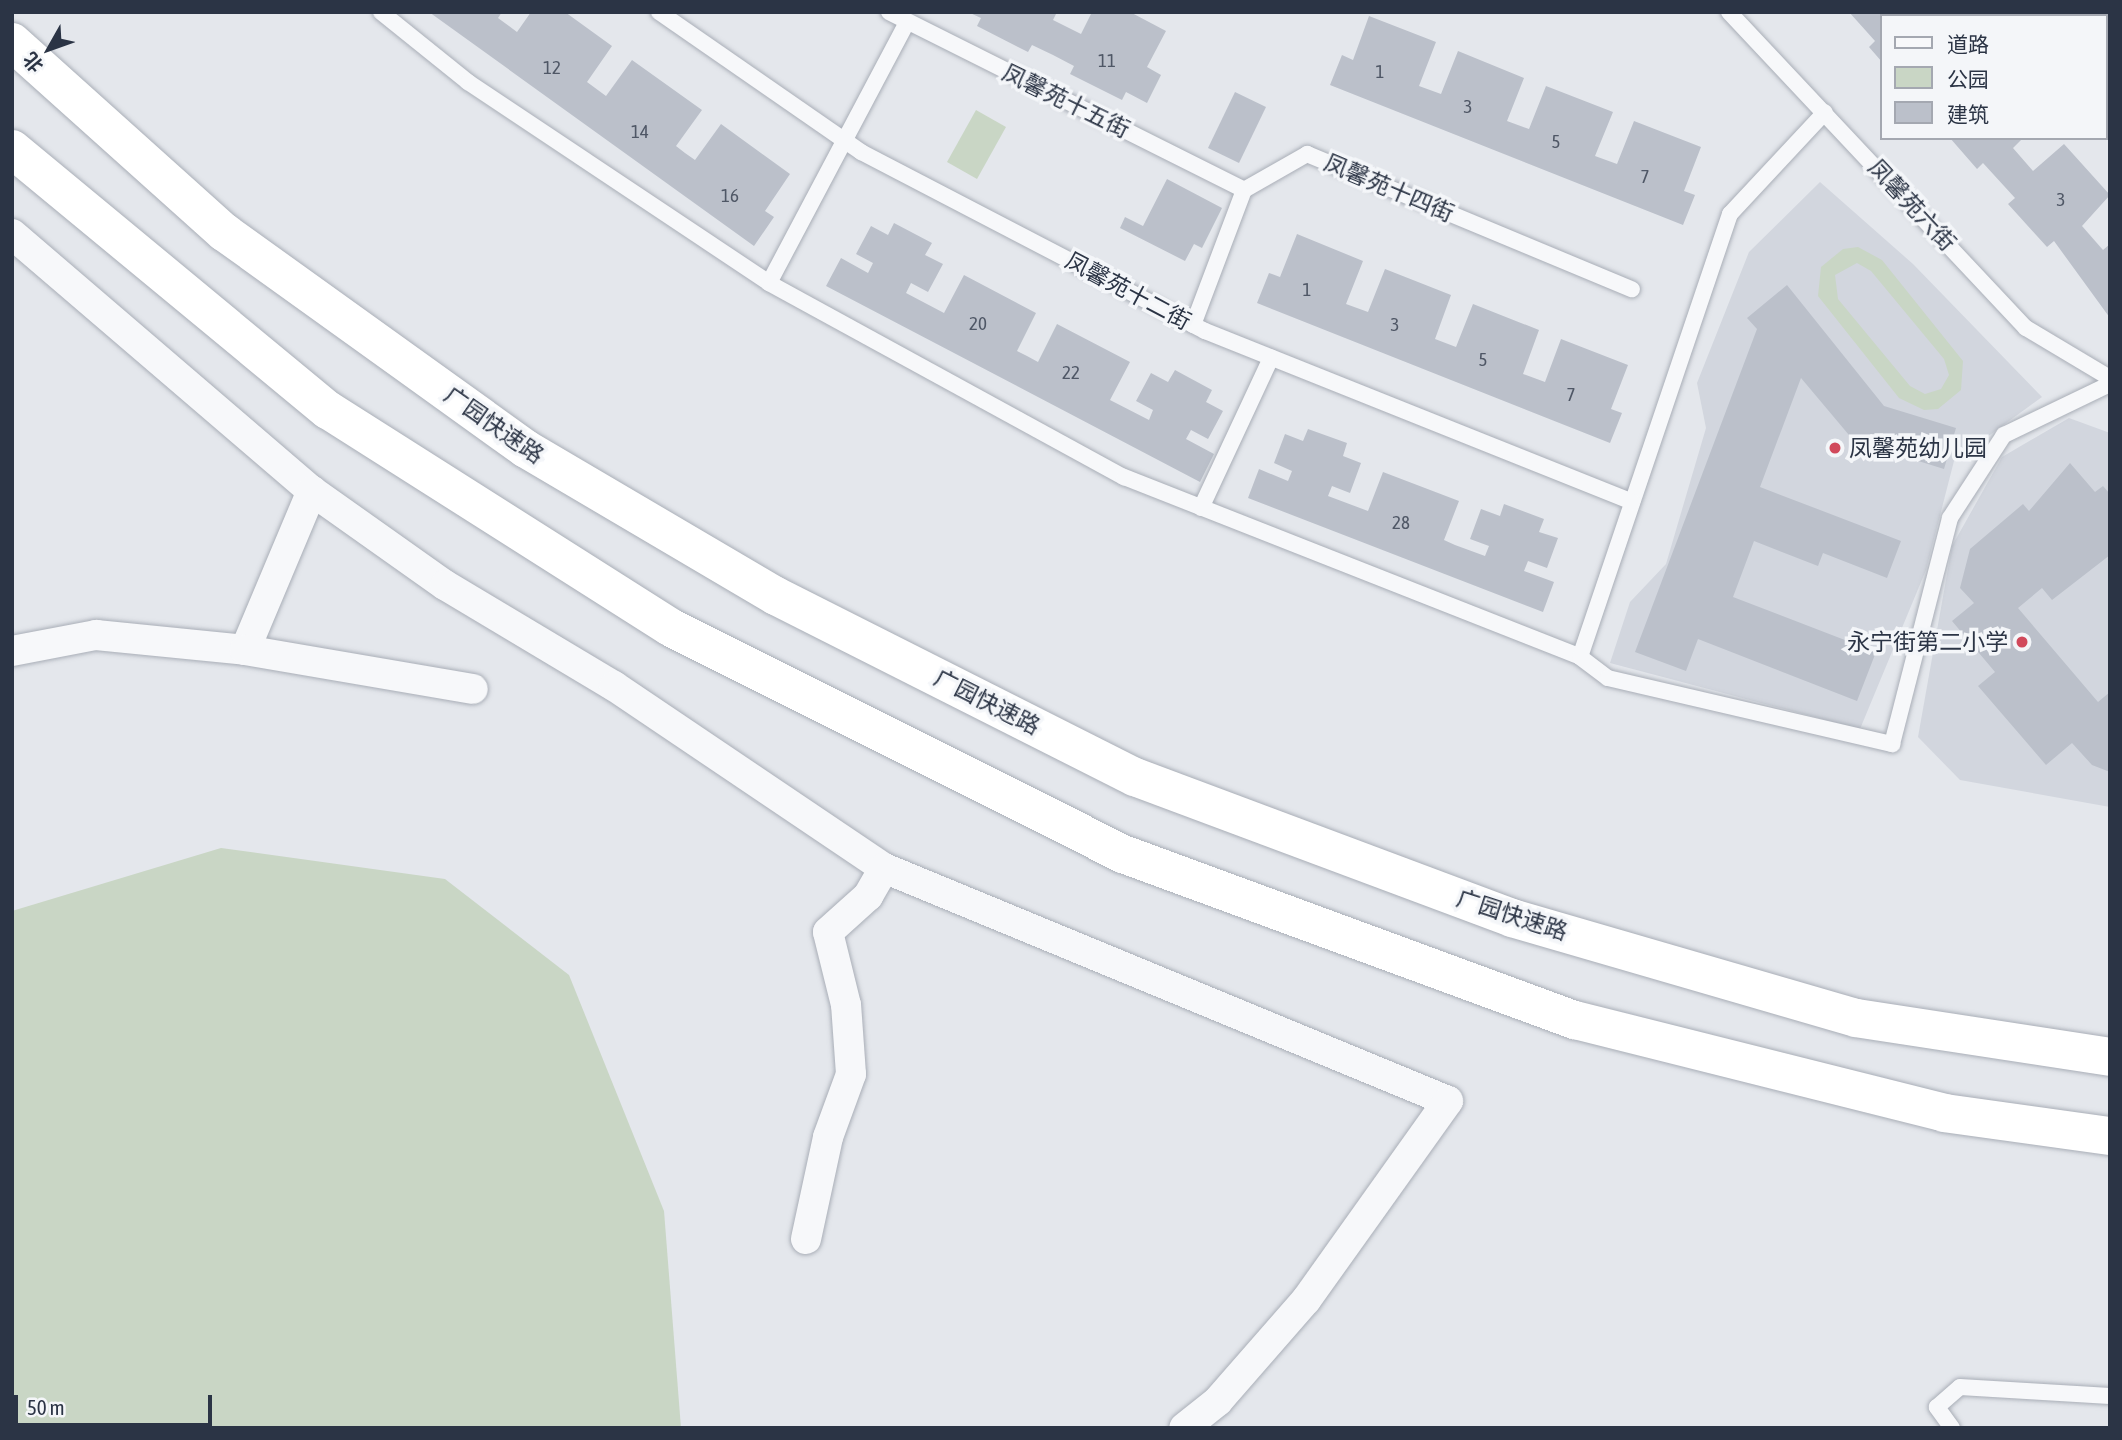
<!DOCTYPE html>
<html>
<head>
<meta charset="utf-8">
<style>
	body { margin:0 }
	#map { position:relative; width:2122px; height:1440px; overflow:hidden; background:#e4e7ec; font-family:"Asap Condensed","Noto Sans SC",sans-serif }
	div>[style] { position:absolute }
	.built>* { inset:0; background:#d2d6de }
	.green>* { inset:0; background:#c9d6c5 }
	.building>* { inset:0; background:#bbc0ca }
	.roads { filter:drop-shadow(0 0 2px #a9aeb7) drop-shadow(0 0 2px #a9aeb7) }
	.service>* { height:16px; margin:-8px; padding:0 8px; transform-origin:8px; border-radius:8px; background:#f7f8fa }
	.minor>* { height:30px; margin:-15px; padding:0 15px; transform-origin:15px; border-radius:15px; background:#f7f8fa }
	.trunk>* { height:38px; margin:-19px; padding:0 19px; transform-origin:19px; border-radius:19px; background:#fff }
	.dots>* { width:19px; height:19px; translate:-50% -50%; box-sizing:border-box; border:4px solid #f4f6f9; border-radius:50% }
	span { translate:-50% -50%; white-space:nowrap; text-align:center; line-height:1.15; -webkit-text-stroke:7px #f4f6f9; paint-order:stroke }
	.number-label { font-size:19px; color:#4f5766 }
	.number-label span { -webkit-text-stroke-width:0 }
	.street-label { font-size:23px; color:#2b3445 }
	.poi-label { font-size:23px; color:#2b3445 }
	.left { translate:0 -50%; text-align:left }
	.right { translate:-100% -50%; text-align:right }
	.frame { position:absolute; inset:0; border:14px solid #2b3445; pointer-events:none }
	.legend { position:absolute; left:1880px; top:14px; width:228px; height:126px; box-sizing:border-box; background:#f4f6f9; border:2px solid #a4a8b1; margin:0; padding:9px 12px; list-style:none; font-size:21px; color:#2b3445 }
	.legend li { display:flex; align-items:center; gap:14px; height:35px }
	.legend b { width:35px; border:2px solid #a4a8b1 }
	.north { position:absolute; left:14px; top:14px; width:70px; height:70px; -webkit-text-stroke:5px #f4f6f9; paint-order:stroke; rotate:230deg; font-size:19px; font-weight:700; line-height:28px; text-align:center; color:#2b3445 }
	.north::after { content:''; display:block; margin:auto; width:24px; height:32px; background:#2b3445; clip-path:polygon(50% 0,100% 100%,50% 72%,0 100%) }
	.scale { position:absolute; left:14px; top:1395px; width:198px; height:32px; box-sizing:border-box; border:4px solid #2b3445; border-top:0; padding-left:9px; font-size:21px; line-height:24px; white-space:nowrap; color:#2b3445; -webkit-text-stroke:5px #f4f6f9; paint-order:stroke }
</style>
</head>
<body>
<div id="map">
	<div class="built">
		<i style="clip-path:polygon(1820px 182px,1913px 264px,2042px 397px,1954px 461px,1926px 570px,1860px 729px,1610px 663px,1630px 602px,1666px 564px,1706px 428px,1697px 383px,1749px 252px)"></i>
		<i style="clip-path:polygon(2069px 418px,2110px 433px,2110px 807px,1960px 780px,1918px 737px,1952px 546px,2002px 457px)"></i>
	</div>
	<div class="green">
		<i style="clip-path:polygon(976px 110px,1006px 127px,977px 179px,947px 162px)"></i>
		<i style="clip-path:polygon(evenodd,1858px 247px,1882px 260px,1963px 361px,1961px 390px,1938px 409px,1924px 410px,1899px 398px,1818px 296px,1821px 267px,1843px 249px,1858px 247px,1857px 263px,1871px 271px,1944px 359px,1949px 375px,1941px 389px,1925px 394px,1910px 386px,1838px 299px,1835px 275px,1857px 263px)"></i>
		<i style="clip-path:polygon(221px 848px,445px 879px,569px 975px,664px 1211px,681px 1428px,12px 1428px,12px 911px)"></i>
	</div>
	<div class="building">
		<i style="clip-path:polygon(429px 12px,502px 12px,498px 18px,517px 32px,531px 12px,565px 12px,612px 46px,587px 82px,606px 96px,632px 60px,702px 110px,676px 146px,685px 153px,695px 160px,721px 124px,790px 174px,765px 211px,774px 217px,754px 246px)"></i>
		<i style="clip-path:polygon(968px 12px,1057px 12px,1053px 20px,1081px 34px,1092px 12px,1130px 12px,1166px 31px,1147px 67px,1161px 75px,1147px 103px,1126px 92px,1122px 100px,1070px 74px,1074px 66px,1053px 55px,1032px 45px,1028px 52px,977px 26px,981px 18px)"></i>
		<i style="clip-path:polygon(1849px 12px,1948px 12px,1951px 16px,1882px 16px,1882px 62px,1869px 47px,1875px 41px)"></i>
		<i style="clip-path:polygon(1369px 16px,1436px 42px,1419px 86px,1441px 94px,1458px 51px,1524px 78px,1507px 121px,1529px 129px,1546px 86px,1613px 112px,1595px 156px,1617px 164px,1634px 121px,1701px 147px,1684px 191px,1695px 195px,1683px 225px,1330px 85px,1342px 55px,1353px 60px)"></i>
		<i style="clip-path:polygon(1235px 92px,1266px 107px,1239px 163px,1208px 148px)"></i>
		<i style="clip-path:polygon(1950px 138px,2023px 138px,2013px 148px,2033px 171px,2064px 144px,2110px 195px,2082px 226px,2103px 250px,2110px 244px,2110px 318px,2054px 241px,2047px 247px,2008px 204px,2015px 198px,1983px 163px,1977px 169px)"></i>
		<i style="clip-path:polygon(1167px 179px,1222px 208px,1202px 248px,1194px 244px,1185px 261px,1120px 228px,1125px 217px,1143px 226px)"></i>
		<i style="clip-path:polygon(894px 223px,932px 243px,925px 255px,943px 264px,928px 292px,911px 283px,906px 293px,944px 313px,964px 275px,1036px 313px,1017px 351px,1027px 356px,1038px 362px,1057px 324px,1130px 362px,1110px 400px,1149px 420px,1153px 410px,1136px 401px,1151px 373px,1168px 382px,1175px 370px,1212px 390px,1206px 402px,1223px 411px,1208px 439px,1191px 430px,1186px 439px,1214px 454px,1200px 482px,826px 286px,841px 258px,868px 273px,873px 263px,856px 254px,871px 226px,888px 235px)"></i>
		<i style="clip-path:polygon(1297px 234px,1363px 261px,1346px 304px,1368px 312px,1385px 269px,1451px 295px,1435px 339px,1456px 347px,1473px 304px,1539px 330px,1523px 374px,1545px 382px,1561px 339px,1628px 365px,1611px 409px,1622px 413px,1610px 443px,1257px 303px,1269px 273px,1280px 277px)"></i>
		<i style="clip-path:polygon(1787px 285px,1884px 406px,1956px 428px,1944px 469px,1854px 441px,1801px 378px,1760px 487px,1901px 541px,1887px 578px,1823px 553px,1818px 566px,1754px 541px,1733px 597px,1876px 652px,1857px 701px,1698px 639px,1686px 671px,1635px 652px,1757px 329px,1747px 318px)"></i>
		<i style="clip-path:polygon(1308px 429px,1347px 443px,1343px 456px,1361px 463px,1350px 493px,1332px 486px,1328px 496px,1368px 511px,1383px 472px,1459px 501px,1444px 540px,1455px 545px,1485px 556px,1489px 546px,1470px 539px,1481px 509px,1500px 516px,1504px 504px,1544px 519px,1539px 532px,1558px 538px,1547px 568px,1528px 561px,1524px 571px,1554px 582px,1543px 612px,1248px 498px,1259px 469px,1288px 481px,1292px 471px,1274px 463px,1285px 434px,1303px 441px)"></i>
		<i style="clip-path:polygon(2070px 463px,2095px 492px,2103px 486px,2110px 494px,2110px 555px,2052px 600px,2042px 588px,2018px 608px,2098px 702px,2110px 692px,2110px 772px,2092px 765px,2072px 743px,2046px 765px,1978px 686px,1995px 672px,1952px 621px,1974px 603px,1960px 588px,1970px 549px,2023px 504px,2029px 511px)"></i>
	</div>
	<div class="roads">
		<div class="service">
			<i style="left:381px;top:12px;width:112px;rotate:38.8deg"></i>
			<i style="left:468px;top:82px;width:362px;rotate:33.7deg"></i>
			<i style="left:769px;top:283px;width:405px;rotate:28.7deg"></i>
			<i style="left:1124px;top:477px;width:490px;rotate:21.5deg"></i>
			<i style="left:1580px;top:657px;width:468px;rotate:-71.3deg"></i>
			<i style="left:1730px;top:214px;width:139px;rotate:-47deg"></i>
			<i style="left:659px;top:12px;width:246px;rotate:34.7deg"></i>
			<i style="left:861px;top:152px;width:388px;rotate:27.5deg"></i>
			<i style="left:1205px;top:331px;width:460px;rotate:21.8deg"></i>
			<i style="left:889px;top:12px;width:397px;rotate:26.6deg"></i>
			<i style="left:1729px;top:12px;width:434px;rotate:46.8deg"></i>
			<i style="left:2026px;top:328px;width:98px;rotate:30.8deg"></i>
			<i style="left:2071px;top:12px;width:5px;rotate:53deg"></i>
			<i style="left:2106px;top:52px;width:6px;rotate:45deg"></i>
			<i style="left:769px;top:283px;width:295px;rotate:-62.1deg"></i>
			<i style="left:1193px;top:325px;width:144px;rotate:-69.3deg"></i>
			<i style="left:1244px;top:190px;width:73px;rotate:-29.7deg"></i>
			<i style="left:1307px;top:154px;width:352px;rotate:22.6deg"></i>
			<i style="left:1201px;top:508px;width:166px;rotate:-65deg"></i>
			<i style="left:1580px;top:657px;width:35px;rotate:37deg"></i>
			<i style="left:1608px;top:678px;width:292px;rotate:13.1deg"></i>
			<i style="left:1892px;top:744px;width:233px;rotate:-75.6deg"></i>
			<i style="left:1950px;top:518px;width:99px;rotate:-57deg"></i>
			<i style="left:2004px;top:435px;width:118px;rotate:-25.7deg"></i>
			<i style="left:1952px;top:1428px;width:26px;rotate:-126deg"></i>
			<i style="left:1937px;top:1407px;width:30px;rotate:-41deg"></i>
			<i style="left:1960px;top:1387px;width:150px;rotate:3.4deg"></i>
		</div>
		<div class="minor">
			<i style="left:12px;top:234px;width:395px;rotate:40.6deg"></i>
			<i style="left:312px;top:491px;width:163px;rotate:35.3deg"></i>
			<i style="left:445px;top:585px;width:197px;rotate:30.9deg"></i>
			<i style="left:614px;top:686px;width:326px;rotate:34deg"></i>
			<i style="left:884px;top:868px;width:610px;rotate:22.45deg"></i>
			<i style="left:1448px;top:1101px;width:244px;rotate:125.5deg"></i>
			<i style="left:1306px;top:1300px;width:134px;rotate:131.1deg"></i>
			<i style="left:1218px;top:1401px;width:43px;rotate:141.5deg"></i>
			<i style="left:245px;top:650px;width:173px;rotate:-67.2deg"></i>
			<i style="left:12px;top:651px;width:86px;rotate:-10.8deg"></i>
			<i style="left:96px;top:635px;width:150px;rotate:5.7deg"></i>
			<i style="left:245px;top:650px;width:231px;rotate:9.7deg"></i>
			<i style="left:806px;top:1239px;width:104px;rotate:-77.8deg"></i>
			<i style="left:828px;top:1137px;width:67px;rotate:-69.9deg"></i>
			<i style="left:851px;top:1074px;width:69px;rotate:-94.1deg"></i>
			<i style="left:846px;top:1005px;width:75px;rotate:-103.9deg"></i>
			<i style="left:828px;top:932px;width:54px;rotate:-42deg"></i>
			<i style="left:868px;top:896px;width:32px;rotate:-60deg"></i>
		</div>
		<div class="trunk">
			<i style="left:12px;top:42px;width:285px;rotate:41.9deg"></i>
			<i style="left:224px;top:232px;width:372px;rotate:35.7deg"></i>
			<i style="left:526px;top:449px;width:290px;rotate:30.5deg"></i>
			<i style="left:776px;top:596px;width:402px;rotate:26.8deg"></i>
			<i style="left:1135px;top:777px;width:403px;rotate:20.5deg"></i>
			<i style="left:1512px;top:918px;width:358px;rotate:16.2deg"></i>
			<i style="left:1856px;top:1018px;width:257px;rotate:8.7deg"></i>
			<i style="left:12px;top:149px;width:410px;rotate:39.6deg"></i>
			<i style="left:328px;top:410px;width:405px;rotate:32.4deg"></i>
			<i style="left:670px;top:627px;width:507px;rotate:26.62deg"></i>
			<i style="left:1123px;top:854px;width:482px;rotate:20.2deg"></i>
			<i style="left:1575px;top:1020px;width:381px;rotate:14.1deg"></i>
			<i style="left:1944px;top:1113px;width:168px;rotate:7.9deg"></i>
		</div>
	</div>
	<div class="dots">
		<i style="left:1835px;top:448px;background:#d1495b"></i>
		<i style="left:2022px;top:642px;background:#d1495b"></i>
	</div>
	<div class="number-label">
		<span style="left:1107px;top:61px">11</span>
		<span style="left:552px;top:68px">12</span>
		<span style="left:1380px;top:72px">1</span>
		<span style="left:1468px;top:107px">3</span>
		<span style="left:640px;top:132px">14</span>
		<span style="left:1556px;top:142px">5</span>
		<span style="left:1645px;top:177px">7</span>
		<span style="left:730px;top:196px">16</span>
		<span style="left:2061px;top:200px">3</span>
		<span style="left:1307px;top:290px">1</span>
		<span style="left:978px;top:324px">20</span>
		<span style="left:1395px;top:325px">3</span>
		<span style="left:1483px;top:360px">5</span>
		<span style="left:1071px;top:373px">22</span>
		<span style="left:1571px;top:395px">7</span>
		<span style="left:1401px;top:523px">28</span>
	</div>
	<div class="street-label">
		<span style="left:1066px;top:101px;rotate:26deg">凤馨苑十五街</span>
		<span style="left:1389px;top:188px;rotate:23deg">凤馨苑十四街</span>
		<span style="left:1912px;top:205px;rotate:47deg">凤馨苑六街</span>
		<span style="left:1128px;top:291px;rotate:28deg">凤馨苑十二街</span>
		<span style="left:494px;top:425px;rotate:35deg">广园快速路</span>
		<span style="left:987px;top:702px;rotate:27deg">广园快速路</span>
		<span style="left:1512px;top:915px;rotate:18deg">广园快速路</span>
	</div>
	<div class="poi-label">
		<span class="left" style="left:1849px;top:448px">凤馨苑幼儿园</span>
		<span class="right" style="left:2008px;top:642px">永宁街第二小学</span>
	</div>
	<div class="frame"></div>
	<ul class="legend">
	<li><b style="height:9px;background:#f7f8fa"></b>道路</li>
	<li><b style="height:19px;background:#c9d6c5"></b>公园</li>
	<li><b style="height:19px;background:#bbc0ca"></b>建筑</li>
	</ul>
	<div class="north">北</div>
	<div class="scale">50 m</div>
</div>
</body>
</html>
